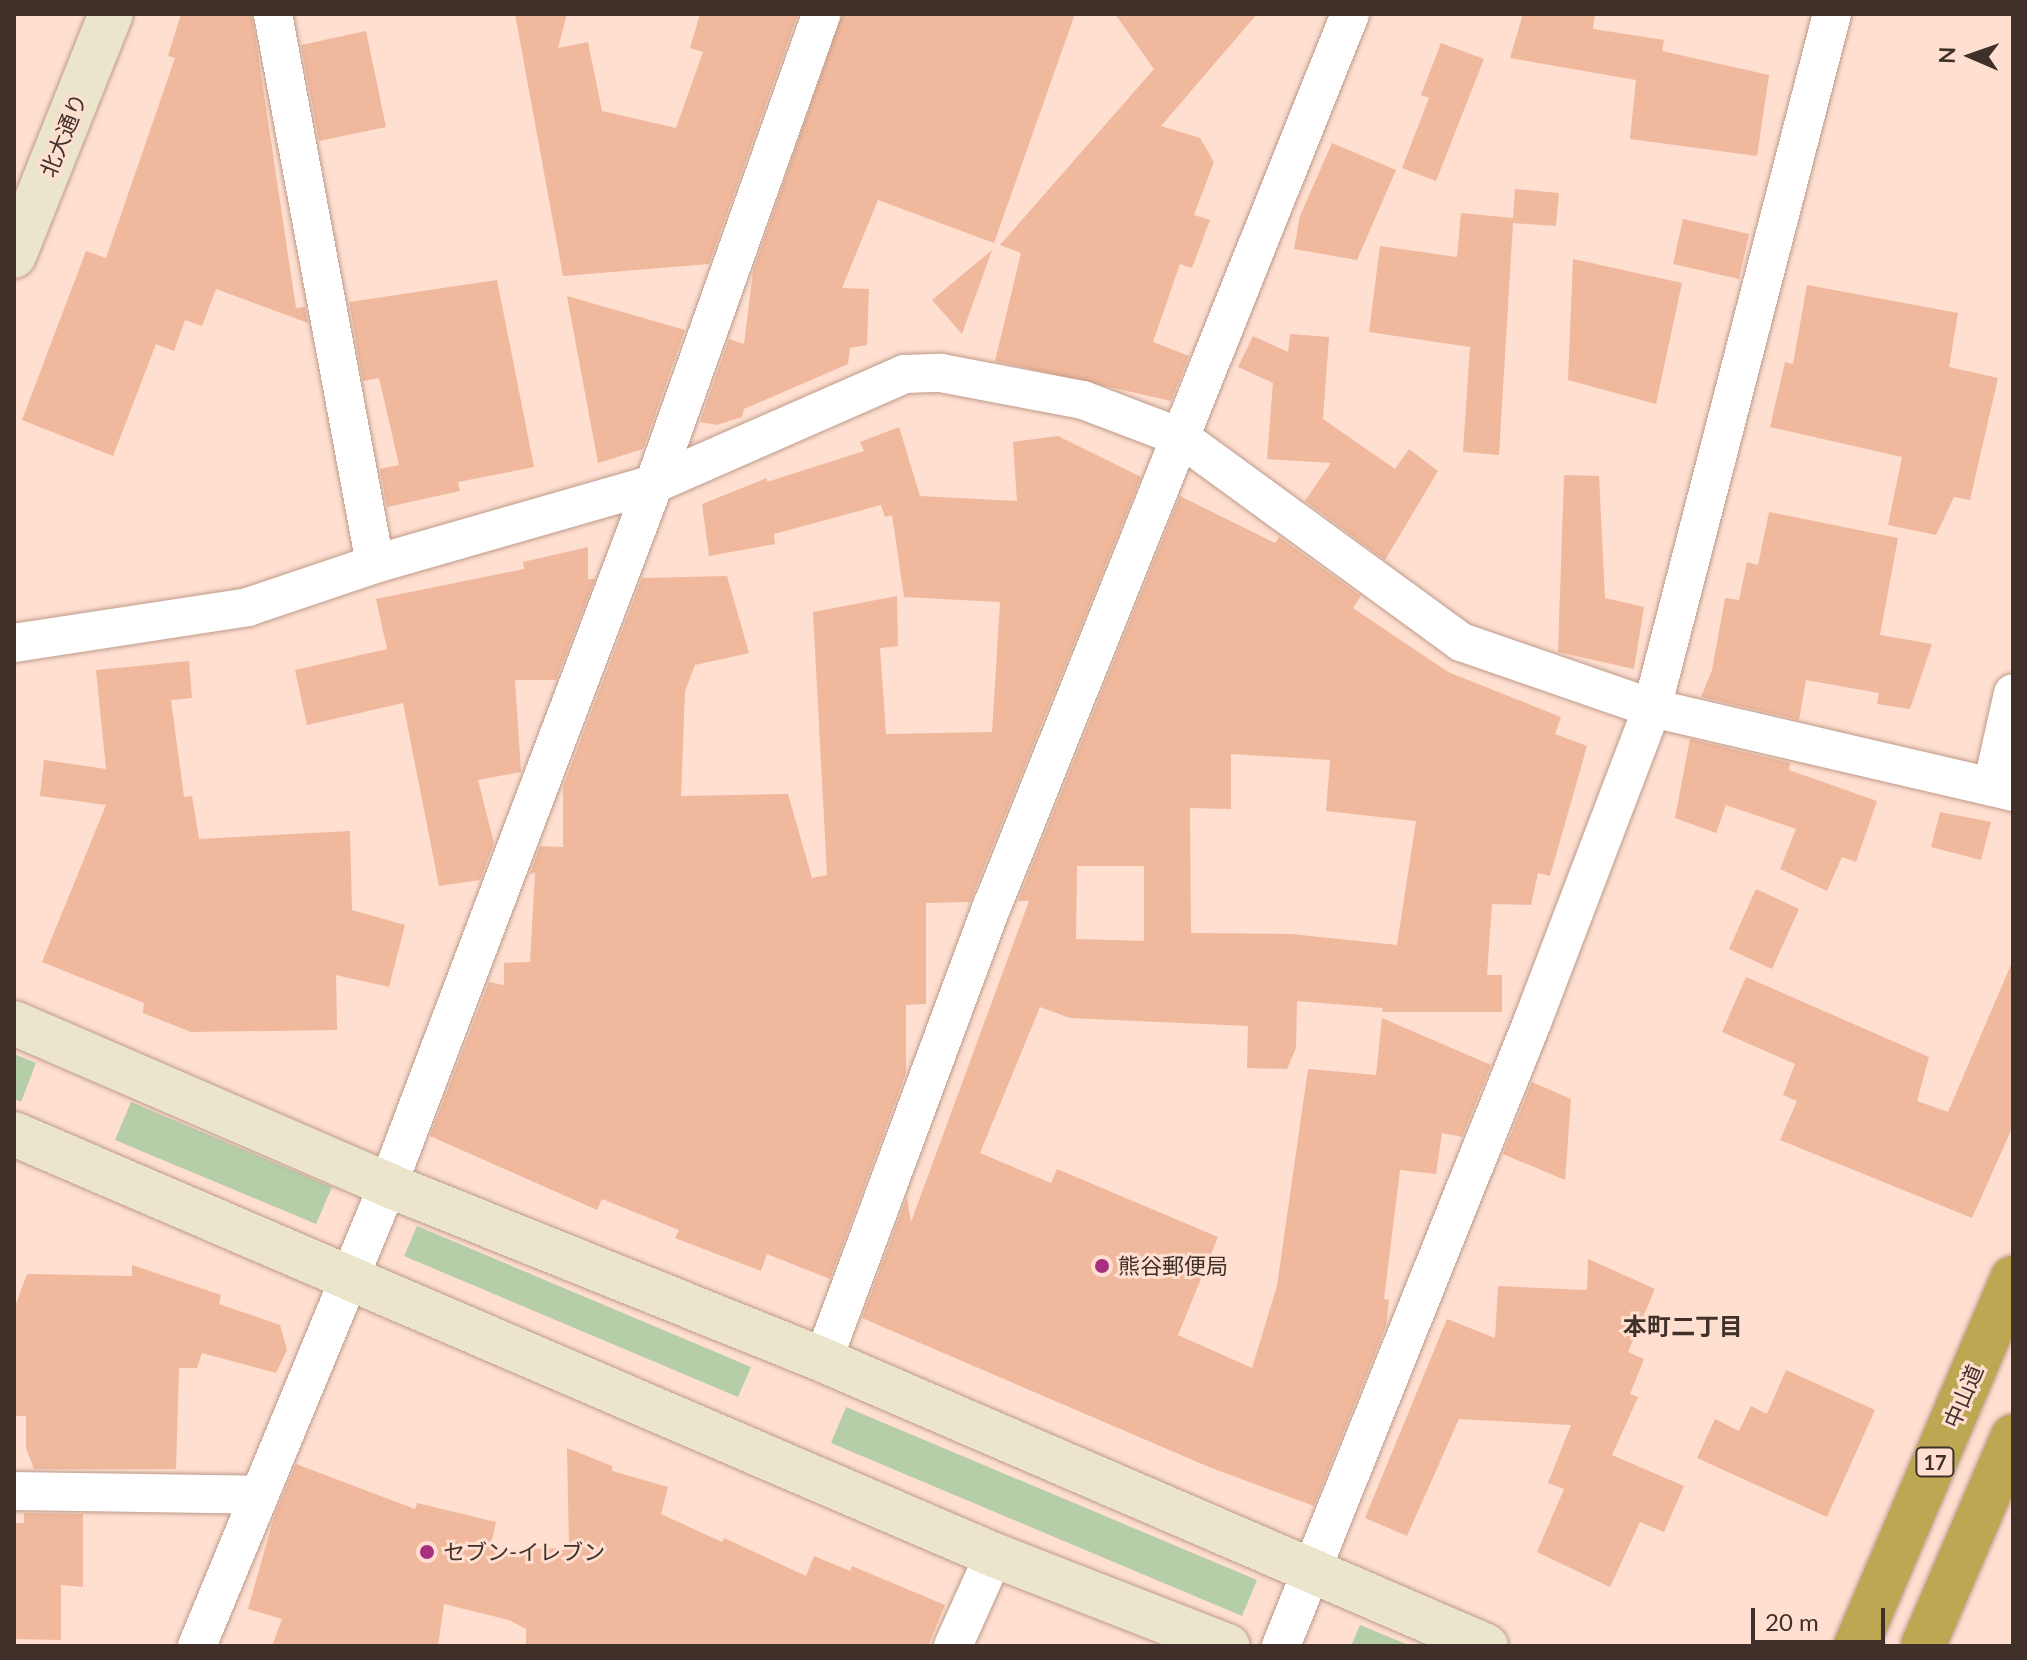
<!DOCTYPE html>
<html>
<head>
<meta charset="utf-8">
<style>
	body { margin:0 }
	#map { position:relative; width:2027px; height:1660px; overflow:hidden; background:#fedfd0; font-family:Lato,"Noto Sans JP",sans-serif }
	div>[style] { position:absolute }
	.green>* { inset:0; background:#b6cea8 }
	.building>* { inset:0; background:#f0b89c }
	.roads { filter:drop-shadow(0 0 2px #be9a89) drop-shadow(0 0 2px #be9a89) }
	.street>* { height:38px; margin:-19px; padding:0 19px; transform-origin:19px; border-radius:19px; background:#fff }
	.secondary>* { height:44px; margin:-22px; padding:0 22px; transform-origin:22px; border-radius:22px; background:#ebe5cb }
	.highway>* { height:44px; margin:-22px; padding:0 22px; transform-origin:22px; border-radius:22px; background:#bca853 }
	.dots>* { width:22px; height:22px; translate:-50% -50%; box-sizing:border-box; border:4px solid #fedfd0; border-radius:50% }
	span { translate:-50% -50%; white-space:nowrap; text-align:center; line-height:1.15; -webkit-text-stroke:6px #fedfd0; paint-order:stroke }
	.shield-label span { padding:2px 6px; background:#fedfd0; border:2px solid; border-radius:6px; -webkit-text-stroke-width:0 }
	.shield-label { font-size:20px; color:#3f3129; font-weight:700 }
	.street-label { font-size:22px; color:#3f3129 }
	.poi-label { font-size:22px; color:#3f3129 }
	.left { translate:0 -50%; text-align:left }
	.neighbourhood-label { font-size:24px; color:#3f3129; font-weight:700 }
	.frame { position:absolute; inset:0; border:16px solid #3f3129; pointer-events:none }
	.north { position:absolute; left:1931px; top:16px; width:80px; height:80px; -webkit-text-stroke:6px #fedfd0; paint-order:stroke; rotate:272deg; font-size:22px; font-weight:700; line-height:32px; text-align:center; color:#3f3129 }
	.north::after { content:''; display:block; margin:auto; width:28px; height:36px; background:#3f3129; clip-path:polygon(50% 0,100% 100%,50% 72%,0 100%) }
	.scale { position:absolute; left:1751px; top:1608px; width:134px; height:36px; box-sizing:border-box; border:4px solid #3f3129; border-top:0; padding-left:10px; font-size:24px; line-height:28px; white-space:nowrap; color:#3f3129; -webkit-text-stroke:6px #fedfd0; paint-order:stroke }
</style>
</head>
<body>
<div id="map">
	<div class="green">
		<i style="clip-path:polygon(14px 1054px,36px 1063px,21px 1102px,14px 1099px)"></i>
		<i style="clip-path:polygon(131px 1102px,332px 1187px,316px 1224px,115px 1140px)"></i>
		<i style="clip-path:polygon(417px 1226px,751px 1367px,738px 1397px,404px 1256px)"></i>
		<i style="clip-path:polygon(846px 1407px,1257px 1580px,1242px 1616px,831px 1443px)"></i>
		<i style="clip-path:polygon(1360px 1625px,1411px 1646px,1351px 1646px)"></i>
	</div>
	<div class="building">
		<i style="clip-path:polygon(181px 14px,252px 14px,296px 308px,305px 307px,308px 323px,216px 289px,202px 326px,185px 320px,174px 351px,156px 344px,113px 456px,22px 420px,86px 251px,106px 258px,175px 58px,168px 56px)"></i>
		<i style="clip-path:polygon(515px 14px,567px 14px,558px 48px,588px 42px,602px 111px,676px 128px,703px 52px,690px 48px,700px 14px,798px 14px,709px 264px,563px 276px)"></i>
		<i style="clip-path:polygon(842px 14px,1075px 14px,994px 243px,878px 200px,842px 288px,869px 289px,867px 345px,850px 348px,848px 364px,744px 409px,742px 417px,717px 425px,700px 422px,729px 339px,744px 344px,753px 271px)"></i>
		<i style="clip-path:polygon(1115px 14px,1257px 14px,1161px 126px,1200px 138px,1214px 162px,1194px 215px,1210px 220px,1192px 268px,1180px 264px,1153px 342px,1189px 356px,1171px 401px,995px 361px,1021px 253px,1000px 245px,1154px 69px)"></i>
		<i style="clip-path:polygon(1523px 14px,1595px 14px,1593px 29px,1664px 40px,1662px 51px,1769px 75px,1757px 156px,1630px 139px,1636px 80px,1510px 58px)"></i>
		<i style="clip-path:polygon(366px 31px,386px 127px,319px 141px,301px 45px)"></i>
		<i style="clip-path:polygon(1441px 43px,1484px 59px,1436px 181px,1402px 168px,1429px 98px,1421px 95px)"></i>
		<i style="clip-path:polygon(1332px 143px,1396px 170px,1357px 260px,1294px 249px,1300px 216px)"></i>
		<i style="clip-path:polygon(1515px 189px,1559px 193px,1556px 226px,1513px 223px,1499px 455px,1463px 452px,1470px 347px,1369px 332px,1380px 246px,1457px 257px,1461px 213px,1513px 218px)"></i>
		<i style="clip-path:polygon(1683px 219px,1749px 234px,1739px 279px,1673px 264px)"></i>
		<i style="clip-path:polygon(992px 250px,962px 334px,932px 300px)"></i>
		<i style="clip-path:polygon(1573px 259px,1682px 283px,1656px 404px,1568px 380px)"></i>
		<i style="clip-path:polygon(497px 280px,534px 467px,458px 482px,460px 491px,387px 507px,380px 469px,399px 465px,379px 378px,363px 381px,349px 302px)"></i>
		<i style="clip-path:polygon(1807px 285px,1958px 313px,1949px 367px,1998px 378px,1970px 500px,1954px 497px,1936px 535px,1888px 525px,1902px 457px,1770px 427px,1785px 362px,1793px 364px)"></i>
		<i style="clip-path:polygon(567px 296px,685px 330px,643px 449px,598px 463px)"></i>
		<i style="clip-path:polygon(1290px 334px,1329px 337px,1323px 419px,1395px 469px,1409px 449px,1438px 471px,1385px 560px,1305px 501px,1331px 463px,1267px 459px,1273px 383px,1238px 367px,1253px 336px,1288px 352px)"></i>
		<i style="clip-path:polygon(899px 427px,920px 496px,1017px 501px,1013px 442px,1058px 436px,1141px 477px,970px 902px,926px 903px,926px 1004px,906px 1005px,906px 1073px,830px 1279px,767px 1254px,761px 1271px,675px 1238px,679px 1230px,602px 1199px,597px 1210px,430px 1136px,489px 982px,504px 985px,504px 963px,530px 962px,535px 873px,530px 874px,540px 846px,563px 847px,563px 787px,642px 578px,727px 576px,749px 653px,695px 665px,685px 691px,681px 796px,788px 794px,812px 878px,827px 875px,813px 612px,897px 596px,898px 646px,880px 648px,886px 734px,992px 732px,1000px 602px,904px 597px,892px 515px,885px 517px,881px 505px,774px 534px,775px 544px,709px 556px,702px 504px,767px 478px,767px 482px,864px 451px,860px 442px)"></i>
		<i style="clip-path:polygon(1564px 475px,1599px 476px,1605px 598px,1644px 607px,1634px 669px,1558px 652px)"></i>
		<i style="clip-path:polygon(evenodd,1180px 496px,1275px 543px,1279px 537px,1361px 596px,1353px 608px,1448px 672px,1561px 717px,1555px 734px,1587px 746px,1550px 876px,1538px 873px,1531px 905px,1492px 904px,1487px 975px,1502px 975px,1502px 1012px,1382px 1012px,1383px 1008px,1297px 1001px,1296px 1048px,1287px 1069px,1247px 1068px,1248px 1026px,1070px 1018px,1040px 1007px,980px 1153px,1051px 1183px,1057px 1169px,1218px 1237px,1178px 1335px,1252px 1368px,1277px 1286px,1308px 1069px,1376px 1075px,1382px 1018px,1491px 1065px,1462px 1137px,1442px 1133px,1436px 1174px,1400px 1170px,1384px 1299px,1389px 1300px,1386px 1326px,1314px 1506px,1209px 1467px,862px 1318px,907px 1197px,911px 1222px,1029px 901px,1018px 901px,1180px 496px,1231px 754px,1330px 760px,1326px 811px,1416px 821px,1397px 945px,1291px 934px,1191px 933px,1190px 808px,1231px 809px,1231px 754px,1180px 496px,1077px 866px,1144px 866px,1144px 941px,1076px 939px,1077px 866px)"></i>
		<i style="clip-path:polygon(1769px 512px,1898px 538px,1880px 635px,1932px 644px,1910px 709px,1877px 704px,1879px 693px,1806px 680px,1799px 720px,1701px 697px,1712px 670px,1725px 598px,1739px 600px,1747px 562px,1758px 565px)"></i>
		<i style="clip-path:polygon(588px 547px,588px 579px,595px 579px,556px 680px,515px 680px,521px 772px,478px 780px,494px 843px,480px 880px,439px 886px,403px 703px,307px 725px,295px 670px,387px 649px,376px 599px,524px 569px,523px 562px)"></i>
		<i style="clip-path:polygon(189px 661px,192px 698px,171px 700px,184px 797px,192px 796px,199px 839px,350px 831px,352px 910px,405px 925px,389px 987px,336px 975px,337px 1030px,191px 1032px,143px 1013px,144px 1003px,42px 962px,106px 805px,40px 796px,44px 760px,106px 769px,96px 670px)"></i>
		<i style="clip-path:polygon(1690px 739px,1790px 763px,1789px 770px,1877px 801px,1856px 862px,1842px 857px,1827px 891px,1780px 869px,1796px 829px,1726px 805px,1716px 833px,1675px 818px)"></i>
		<i style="clip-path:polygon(1940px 812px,1991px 822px,1981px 860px,1931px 847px)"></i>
		<i style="clip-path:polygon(1756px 889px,1799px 909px,1772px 969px,1729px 949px)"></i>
		<i style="clip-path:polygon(2013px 960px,2013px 1126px,1972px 1218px,1780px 1140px,1797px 1101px,1783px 1095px,1795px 1064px,1722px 1032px,1746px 977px,1929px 1057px,1917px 1101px,1948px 1112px)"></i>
		<i style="clip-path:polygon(1532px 1082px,1571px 1099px,1565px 1180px,1503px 1154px)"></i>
		<i style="clip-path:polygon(1588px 1259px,1655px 1289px,1628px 1352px,1644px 1359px,1630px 1394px,1638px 1397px,1612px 1455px,1684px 1486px,1664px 1532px,1640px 1522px,1610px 1587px,1537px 1552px,1564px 1489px,1548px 1483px,1571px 1425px,1459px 1419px,1407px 1536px,1365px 1518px,1447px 1319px,1495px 1338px,1498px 1286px,1587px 1290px)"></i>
		<i style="clip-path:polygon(132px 1265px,221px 1295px,219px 1304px,280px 1325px,287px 1350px,276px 1373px,202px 1353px,197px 1368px,179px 1368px,176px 1469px,34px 1469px,26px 1448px,26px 1416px,14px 1416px,14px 1309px,27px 1274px,132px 1276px)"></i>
		<i style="clip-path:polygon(1786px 1370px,1875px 1410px,1827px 1517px,1697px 1458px,1715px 1419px,1739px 1431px,1751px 1406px,1767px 1414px)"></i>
		<i style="clip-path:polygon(567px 1448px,612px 1466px,612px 1471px,668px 1487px,661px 1514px,722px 1542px,724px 1538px,806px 1576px,814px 1556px,850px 1571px,852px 1566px,945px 1605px,928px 1646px,526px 1646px,526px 1629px,509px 1620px,444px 1604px,438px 1646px,272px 1646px,282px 1619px,248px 1609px,274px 1517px,296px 1464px,415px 1509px,417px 1503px,496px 1522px,490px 1550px,569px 1548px)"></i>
		<i style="clip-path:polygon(24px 1513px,83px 1514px,83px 1587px,61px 1585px,61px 1640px,14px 1639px,14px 1523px,24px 1523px)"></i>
	</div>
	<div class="roads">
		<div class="street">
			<i style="left:273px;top:14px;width:559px;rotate:79.49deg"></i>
			<i style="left:14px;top:643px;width:237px;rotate:-8.7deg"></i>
			<i style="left:248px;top:607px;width:134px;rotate:-18.7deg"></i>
			<i style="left:375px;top:564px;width:290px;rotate:-16deg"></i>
			<i style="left:654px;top:484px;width:273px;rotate:-23.7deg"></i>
			<i style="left:904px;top:374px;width:37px;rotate:-2deg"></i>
			<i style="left:941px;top:373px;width:145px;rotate:10.8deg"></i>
			<i style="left:1083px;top:400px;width:104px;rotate:20.9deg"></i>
			<i style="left:1180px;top:437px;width:348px;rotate:36.1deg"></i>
			<i style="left:1461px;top:642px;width:202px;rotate:19.1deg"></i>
			<i style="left:1652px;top:708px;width:371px;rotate:13.1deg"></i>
			<i style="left:1992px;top:787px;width:96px;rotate:-77.4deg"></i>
			<i style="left:823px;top:1360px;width:487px;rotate:-69.6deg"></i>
			<i style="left:993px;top:904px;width:959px;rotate:-68.14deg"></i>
			<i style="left:14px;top:1491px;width:243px;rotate:0.9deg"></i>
			<i style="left:197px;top:1646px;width:499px;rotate:-67.5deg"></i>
			<i style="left:388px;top:1185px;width:750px;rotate:-69.22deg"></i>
			<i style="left:654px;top:484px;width:499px;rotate:-70.4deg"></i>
			<i style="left:953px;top:1646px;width:100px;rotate:-65.7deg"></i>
			<i style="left:1281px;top:1646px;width:675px;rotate:-68.07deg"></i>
			<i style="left:1533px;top:1020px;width:334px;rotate:-69.1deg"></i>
			<i style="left:1652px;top:708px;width:717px;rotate:-75.46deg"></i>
		</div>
		<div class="secondary">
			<i style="left:14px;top:256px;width:261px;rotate:-68.2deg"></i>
			<i style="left:14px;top:1023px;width:408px;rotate:23.4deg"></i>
			<i style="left:388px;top:1185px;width:469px;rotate:21.9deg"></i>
			<i style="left:823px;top:1360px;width:722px;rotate:23.33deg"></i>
			<i style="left:14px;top:1134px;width:1067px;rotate:23.25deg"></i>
			<i style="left:994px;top:1555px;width:251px;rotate:21.3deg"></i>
		</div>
		<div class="highway">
			<i style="left:1856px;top:1646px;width:400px;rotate:-66.9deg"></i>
			<i style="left:1923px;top:1646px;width:228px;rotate:-66.7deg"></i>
		</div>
	</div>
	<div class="dots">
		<i style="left:1102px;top:1266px;background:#aa2e80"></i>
		<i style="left:427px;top:1552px;background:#aa2e80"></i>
	</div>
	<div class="shield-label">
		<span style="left:1935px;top:1462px">17</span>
	</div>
	<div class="street-label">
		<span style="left:63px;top:135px;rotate:-68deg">北大通り</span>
		<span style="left:1963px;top:1396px;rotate:-67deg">中山道</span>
	</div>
	<div class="poi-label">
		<span class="left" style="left:1118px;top:1266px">熊谷郵便局</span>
		<span class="left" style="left:443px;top:1552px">セブン-イレブン</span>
	</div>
	<div class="neighbourhood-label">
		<span style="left:1683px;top:1326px">本町二丁目</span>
	</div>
	<div class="frame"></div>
	<div class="north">N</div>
	<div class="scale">20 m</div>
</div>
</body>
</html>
